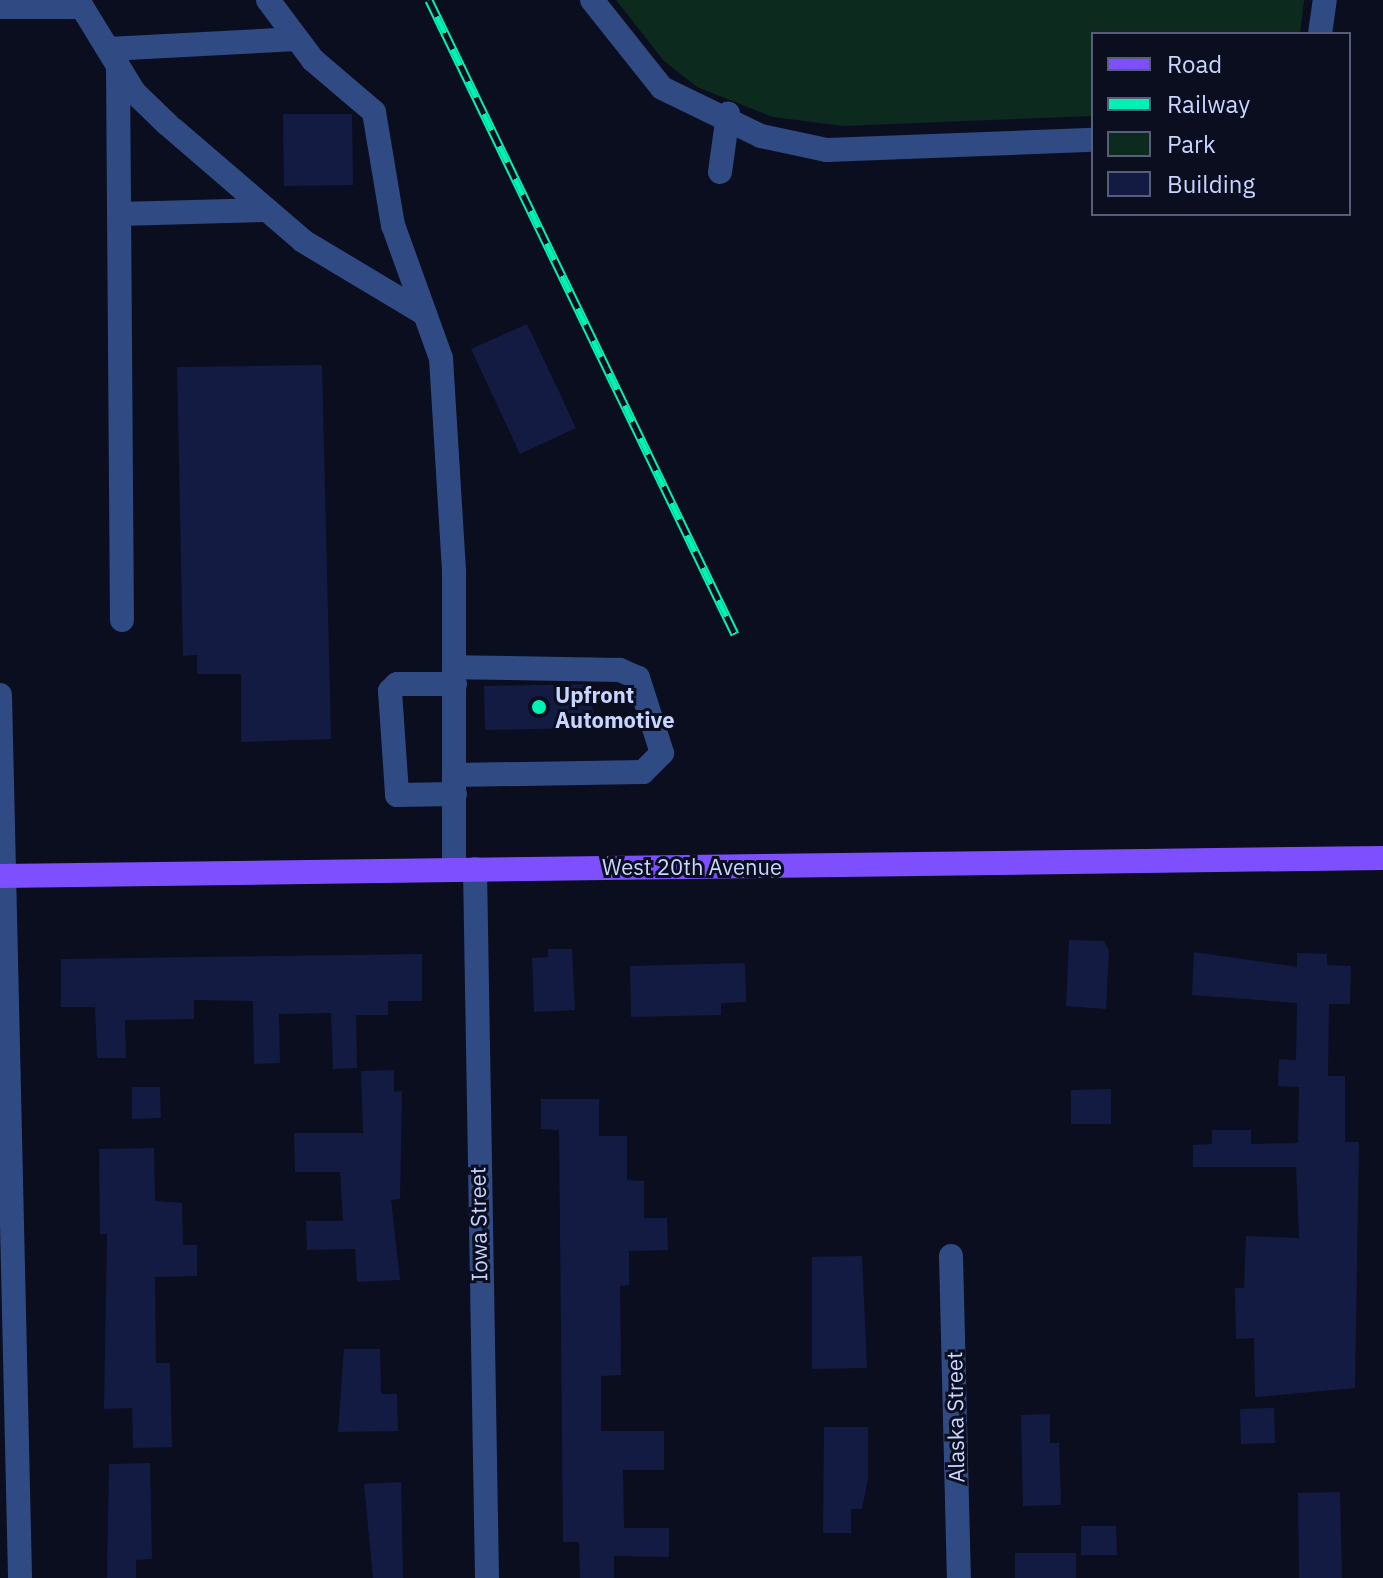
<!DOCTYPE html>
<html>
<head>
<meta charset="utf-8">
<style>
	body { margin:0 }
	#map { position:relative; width:1383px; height:1578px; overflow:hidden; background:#0a0e1f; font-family:"IBM Plex Sans",sans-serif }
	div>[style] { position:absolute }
	.green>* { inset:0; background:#0c2a1e }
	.building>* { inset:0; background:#141b42 }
	.minor>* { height:24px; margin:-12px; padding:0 12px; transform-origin:12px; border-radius:12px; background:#304a83 }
	.major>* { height:24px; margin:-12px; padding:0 12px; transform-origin:12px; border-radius:12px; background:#7e4fff }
	.rail>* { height:9px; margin-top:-4.5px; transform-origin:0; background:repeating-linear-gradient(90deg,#0a0e1f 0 18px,#00f3b5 0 36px); box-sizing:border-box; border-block:2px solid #00f3b5 }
	.dots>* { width:22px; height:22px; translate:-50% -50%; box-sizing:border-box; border:4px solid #0a0e1f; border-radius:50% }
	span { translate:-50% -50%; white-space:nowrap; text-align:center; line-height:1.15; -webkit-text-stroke:6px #0a0e1f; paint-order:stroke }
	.poi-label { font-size:22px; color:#c8d5ff; font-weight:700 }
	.left { translate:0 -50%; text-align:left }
	.street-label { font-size:22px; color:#c8d5ff }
	.legend { position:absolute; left:1091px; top:32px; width:260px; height:184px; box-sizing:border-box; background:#0a0e1f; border:2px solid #565e79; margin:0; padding:10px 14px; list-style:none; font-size:24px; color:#c8d5ff }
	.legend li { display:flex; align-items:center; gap:16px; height:40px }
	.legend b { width:40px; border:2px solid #565e79 }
</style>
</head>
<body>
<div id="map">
	<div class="green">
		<i style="clip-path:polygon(616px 0,1304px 0,1300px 34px,1093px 34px,1093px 116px,843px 126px,773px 117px,697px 87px,664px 61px)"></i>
	</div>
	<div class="building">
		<i style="clip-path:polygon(283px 114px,352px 114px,353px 185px,284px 186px)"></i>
		<i style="clip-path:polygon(527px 324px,576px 428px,520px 454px,471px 349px)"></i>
		<i style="clip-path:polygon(322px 365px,331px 739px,241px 742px,241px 674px,197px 674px,197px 655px,183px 656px,177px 367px)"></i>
		<i style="clip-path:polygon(592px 684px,593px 728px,485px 730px,484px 686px)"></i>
		<i style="clip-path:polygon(1069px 940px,1104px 941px,1109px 951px,1106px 1009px,1066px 1006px)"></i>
		<i style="clip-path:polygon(548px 949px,572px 949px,575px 1010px,534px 1012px,532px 958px,548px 957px)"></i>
		<i style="clip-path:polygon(1194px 952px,1297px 967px,1297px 953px,1327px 954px,1327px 965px,1351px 966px,1350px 1004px,1329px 1004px,1328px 1076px,1345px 1076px,1345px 1142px,1359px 1142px,1355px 1388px,1255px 1397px,1254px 1338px,1236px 1339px,1235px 1288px,1244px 1288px,1246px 1236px,1299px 1238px,1296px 1167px,1193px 1167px,1193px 1145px,1212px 1144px,1212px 1130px,1251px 1130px,1251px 1144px,1298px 1143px,1299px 1087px,1278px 1086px,1279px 1059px,1296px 1060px,1297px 1003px,1192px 995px)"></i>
		<i style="clip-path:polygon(422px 954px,422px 1001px,388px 1001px,388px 1015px,356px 1015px,357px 1068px,333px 1069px,331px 1013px,279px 1014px,280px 1063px,254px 1064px,253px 1001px,194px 1000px,194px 1019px,125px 1020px,126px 1058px,97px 1058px,95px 1007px,61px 1007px,61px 959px)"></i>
		<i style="clip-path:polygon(745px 963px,746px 1002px,721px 1003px,721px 1015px,631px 1017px,630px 966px)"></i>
		<i style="clip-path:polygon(394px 1070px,394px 1092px,402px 1091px,400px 1199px,391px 1200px,400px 1280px,357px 1282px,355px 1249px,307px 1250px,306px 1221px,343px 1221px,340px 1172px,295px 1172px,294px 1133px,363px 1133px,361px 1071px)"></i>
		<i style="clip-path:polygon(132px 1087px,160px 1087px,161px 1118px,132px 1119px)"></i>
		<i style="clip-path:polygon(1111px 1089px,1111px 1124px,1071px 1124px,1071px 1090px)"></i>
		<i style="clip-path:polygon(541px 1099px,599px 1099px,599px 1136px,627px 1136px,627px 1180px,644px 1181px,644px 1218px,667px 1218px,668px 1250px,629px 1251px,629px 1285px,620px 1286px,621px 1375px,601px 1376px,601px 1431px,664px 1431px,664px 1470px,623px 1470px,624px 1528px,669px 1528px,669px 1557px,614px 1556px,614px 1578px,580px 1578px,579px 1542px,563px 1542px,559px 1130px,541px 1129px)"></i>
		<i style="clip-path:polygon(154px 1148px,155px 1201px,182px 1203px,183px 1245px,197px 1245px,197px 1276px,155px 1277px,156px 1363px,170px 1363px,172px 1447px,133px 1448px,132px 1408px,104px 1409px,107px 1234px,100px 1234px,99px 1149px)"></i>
		<i style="clip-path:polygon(862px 1256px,867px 1368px,812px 1369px,812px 1257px)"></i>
		<i style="clip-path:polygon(344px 1349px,380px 1349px,381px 1394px,397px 1394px,398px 1431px,338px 1432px)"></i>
		<i style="clip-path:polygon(1274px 1408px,1275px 1443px,1241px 1444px,1240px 1409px)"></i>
		<i style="clip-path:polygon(1050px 1414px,1050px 1443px,1059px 1443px,1061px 1505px,1023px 1506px,1021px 1415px)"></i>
		<i style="clip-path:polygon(824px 1427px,868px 1427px,868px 1478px,862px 1509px,851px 1509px,851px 1533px,823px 1533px)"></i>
		<i style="clip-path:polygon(150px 1463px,152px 1559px,136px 1560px,136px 1578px,107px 1578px,109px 1464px)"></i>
		<i style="clip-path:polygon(401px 1482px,403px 1578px,373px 1578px,364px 1484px)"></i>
		<i style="clip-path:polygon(1340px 1492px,1342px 1578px,1299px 1578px,1298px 1493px)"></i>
		<i style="clip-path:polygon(1081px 1526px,1116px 1526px,1117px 1555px,1081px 1555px)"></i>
		<i style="clip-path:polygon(1015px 1553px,1076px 1553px,1076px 1578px,1015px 1578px)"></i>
	</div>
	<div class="minor">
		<i style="left:268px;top:0;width:75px;rotate:53.1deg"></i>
		<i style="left:313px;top:60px;width:80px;rotate:40.4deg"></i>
		<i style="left:374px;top:112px;width:115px;rotate:80.5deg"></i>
		<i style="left:393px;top:225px;width:141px;rotate:70.2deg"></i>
		<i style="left:441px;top:358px;width:215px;rotate:86.5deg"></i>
		<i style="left:454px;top:573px;width:296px;rotate:90deg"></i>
		<i style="left:592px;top:0;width:112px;rotate:51.5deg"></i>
		<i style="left:662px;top:88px;width:110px;rotate:25.9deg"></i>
		<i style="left:761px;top:136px;width:67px;rotate:12deg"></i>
		<i style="left:827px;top:150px;width:266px;rotate:-2.2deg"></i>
		<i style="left:0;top:7px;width:82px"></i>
		<i style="left:82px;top:7px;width:100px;rotate:58.5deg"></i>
		<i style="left:134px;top:92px;width:47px;rotate:44.1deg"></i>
		<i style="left:1320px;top:34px;width:34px;rotate:-82deg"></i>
		<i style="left:108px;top:49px;width:189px;rotate:-3deg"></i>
		<i style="left:118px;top:66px;width:554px;rotate:89.59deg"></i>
		<i style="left:173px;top:129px;width:172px;rotate:40.7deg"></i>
		<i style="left:303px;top:241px;width:142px;rotate:30.9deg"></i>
		<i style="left:720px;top:172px;width:59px;rotate:-82.1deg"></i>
		<i style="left:119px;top:214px;width:145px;rotate:-1.6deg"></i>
		<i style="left:455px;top:684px;width:58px;rotate:180deg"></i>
		<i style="left:397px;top:684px;width:10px;rotate:135deg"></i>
		<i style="left:390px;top:691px;width:104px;rotate:86.1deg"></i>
		<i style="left:397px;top:795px;width:58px;rotate:-1deg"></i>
		<i style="left:0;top:695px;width:883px;rotate:88.7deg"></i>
		<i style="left:454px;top:775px;width:189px;rotate:-0.9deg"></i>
		<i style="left:643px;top:772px;width:27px;rotate:-45deg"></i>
		<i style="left:662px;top:753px;width:79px;rotate:-107.7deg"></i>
		<i style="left:638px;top:678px;width:20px;rotate:-156deg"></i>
		<i style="left:620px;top:670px;width:164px;rotate:-179deg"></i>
		<i style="left:475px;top:869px;width:709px;rotate:89.03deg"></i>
		<i style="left:951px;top:1256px;width:322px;rotate:88.6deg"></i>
	</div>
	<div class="major">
		<i style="left:0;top:876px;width:1383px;rotate:-0.75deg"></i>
	</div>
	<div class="rail">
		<i style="left:429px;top:0;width:704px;rotate:64.24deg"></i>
	</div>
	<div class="dots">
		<i style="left:539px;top:707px;background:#00f3b5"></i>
	</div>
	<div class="poi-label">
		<span class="left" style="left:555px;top:707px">Upfront<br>Automotive</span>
	</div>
	<div class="street-label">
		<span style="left:692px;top:867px">West 20th Avenue</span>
		<span style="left:478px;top:1224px;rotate:-91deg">Iowa Street</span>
		<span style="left:955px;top:1417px;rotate:-91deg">Alaska Street</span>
	</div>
	<ul class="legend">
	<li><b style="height:10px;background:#7e4fff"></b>Road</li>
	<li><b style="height:10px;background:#00f3b5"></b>Railway</li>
	<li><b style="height:22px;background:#0c2a1e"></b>Park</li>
	<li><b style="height:22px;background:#141b42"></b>Building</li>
	</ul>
</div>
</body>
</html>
